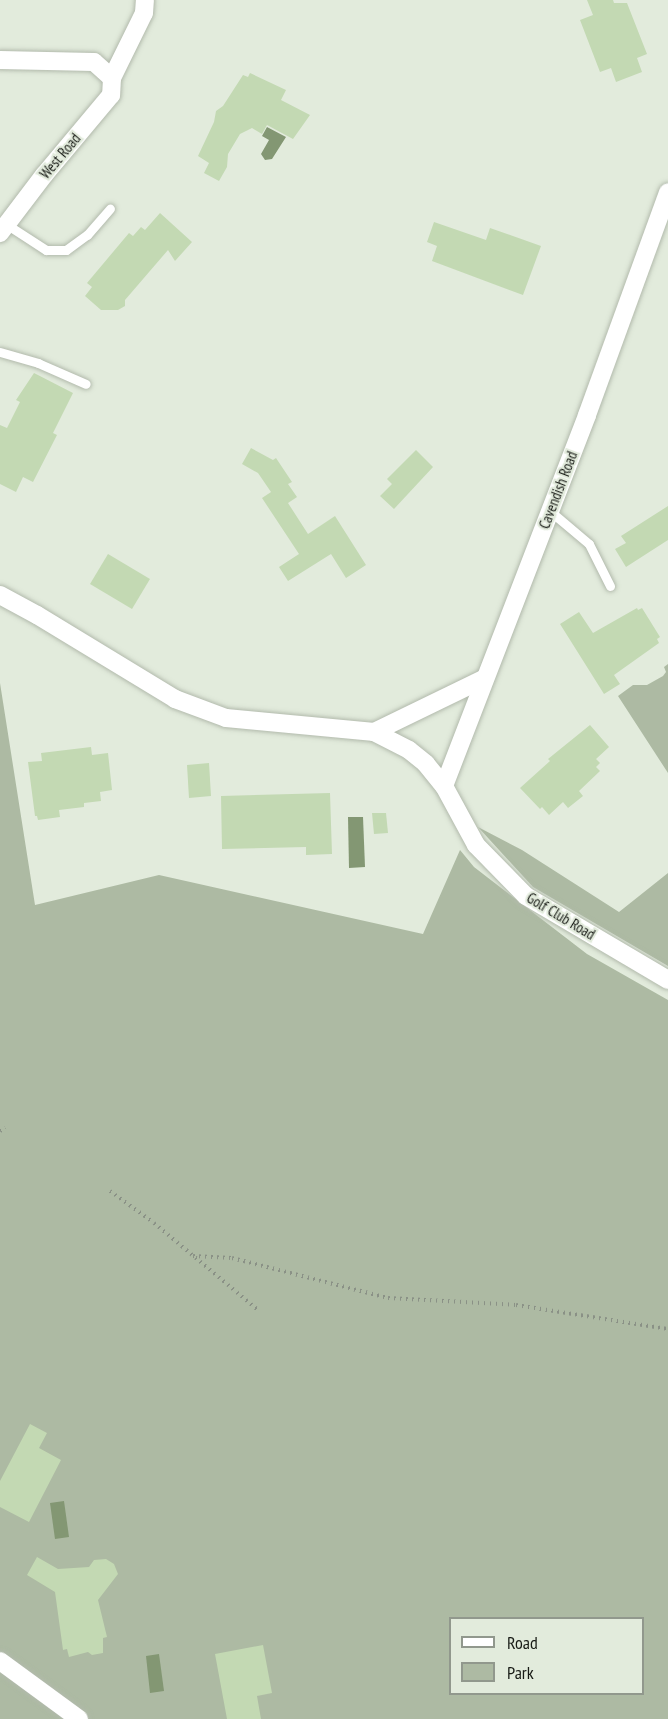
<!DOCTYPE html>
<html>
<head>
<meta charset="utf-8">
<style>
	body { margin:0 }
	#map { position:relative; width:668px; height:1719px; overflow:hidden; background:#e2ebdc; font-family:"PT Sans Narrow",sans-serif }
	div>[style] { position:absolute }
	.green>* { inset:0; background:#adbaa3 }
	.water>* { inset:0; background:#839773 }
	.building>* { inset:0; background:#c3d9b3 }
	.path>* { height:4px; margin-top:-2px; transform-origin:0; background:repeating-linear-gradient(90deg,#8a9186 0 1.5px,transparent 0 6px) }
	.roads { filter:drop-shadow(0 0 2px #b2baac) drop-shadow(0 0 2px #b2baac) }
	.service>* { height:9px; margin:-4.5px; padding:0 4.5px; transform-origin:4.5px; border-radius:4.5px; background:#fff }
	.minor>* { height:18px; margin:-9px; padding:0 9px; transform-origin:9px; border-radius:9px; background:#fff }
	span { translate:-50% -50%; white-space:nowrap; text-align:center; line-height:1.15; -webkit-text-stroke:4.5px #e2ebdc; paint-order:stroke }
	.street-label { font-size:15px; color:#181b16 }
	.legend { position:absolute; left:449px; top:1617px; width:195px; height:78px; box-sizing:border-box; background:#e2ebdc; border:2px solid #91988d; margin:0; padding:8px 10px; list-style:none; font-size:18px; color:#181b16 }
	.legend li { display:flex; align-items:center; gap:12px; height:30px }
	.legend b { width:30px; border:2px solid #91988d }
</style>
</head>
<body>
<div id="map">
	<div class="green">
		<i style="clip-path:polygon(668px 664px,668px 773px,618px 696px,633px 685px,647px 685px,663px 676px,666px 672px,664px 667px)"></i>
		<i style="clip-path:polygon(evenodd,0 683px,35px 905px,159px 875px,423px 934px,460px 850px,474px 867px,587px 954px,668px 1000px,668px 1719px,0 1719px,0 683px,450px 1618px,642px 1618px,642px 1694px,450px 1694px,450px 1618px)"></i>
		<i style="clip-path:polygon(478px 827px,522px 850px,619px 912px,668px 873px,668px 966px,533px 887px)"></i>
	</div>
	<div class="water">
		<i style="clip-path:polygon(267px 127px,286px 137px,272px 159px,265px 160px,261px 154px,269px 140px,262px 136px)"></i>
		<i style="clip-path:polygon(348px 817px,363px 817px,365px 867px,349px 868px)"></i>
		<i style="clip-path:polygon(64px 1501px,69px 1537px,55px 1539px,50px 1503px)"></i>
		<i style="clip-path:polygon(159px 1654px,164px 1691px,150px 1693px,146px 1656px)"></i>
	</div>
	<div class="building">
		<i style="clip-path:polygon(587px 0,613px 0,614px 3px,627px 3px,647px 54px,637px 58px,642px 72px,616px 82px,611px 68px,600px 72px,580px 20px,593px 15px)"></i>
		<i style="clip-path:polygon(250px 73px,286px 90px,281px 100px,310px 115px,293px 139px,267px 125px,262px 134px,252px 128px,240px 134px,228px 154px,227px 167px,219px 181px,204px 173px,209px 163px,198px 156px,214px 122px,216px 111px,223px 106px,243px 75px,248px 77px)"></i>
		<i style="clip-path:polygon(160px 213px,192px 242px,175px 261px,168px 250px,125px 300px,125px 306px,118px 310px,101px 310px,85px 296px,92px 287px,87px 283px,129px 233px,133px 236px,141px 227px,145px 230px)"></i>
		<i style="clip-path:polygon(434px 222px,486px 240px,490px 228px,541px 246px,523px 295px,432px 261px,437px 246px,427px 242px)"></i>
		<i style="clip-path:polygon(34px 373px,73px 393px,53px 433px,57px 435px,33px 482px,23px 477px,16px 492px,0 484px,0 425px,7px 428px,20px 402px,16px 400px)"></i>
		<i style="clip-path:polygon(251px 448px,273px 460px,276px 458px,292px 482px,288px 484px,297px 497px,288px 503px,308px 534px,335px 516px,366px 565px,346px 578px,331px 554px,288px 581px,279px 567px,299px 554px,262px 498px,271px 492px,258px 473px,242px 464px)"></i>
		<i style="clip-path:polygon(416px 450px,433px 467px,394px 509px,380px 496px,392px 484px,387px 479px)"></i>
		<i style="clip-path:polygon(668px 506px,668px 540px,626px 567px,615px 549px,626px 543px,621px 536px)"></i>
		<i style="clip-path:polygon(108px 554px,150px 579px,132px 609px,90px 584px)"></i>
		<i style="clip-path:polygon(637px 608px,638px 610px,642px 608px,660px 637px,657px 639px,659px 643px,614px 675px,620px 684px,604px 694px,560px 624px,579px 612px,593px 633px)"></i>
		<i style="clip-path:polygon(590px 725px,609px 747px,596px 759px,600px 763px,596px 767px,600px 771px,579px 791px,583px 796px,568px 808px,563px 802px,549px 815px,542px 807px,540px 809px,520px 788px,550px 761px,548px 759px)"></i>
		<i style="clip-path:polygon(91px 747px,92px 755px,108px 753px,112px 790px,100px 792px,101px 801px,84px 803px,84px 807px,59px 810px,60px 817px,38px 820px,37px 816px,35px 816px,28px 762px,42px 761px,41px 753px)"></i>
		<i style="clip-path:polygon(209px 763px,211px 796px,189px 798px,187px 765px)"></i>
		<i style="clip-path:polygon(330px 793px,332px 854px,306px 855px,306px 847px,222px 849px,221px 796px)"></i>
		<i style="clip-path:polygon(372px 813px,386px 813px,388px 833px,374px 834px)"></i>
		<i style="clip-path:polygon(30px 1424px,47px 1433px,39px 1448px,61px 1460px,29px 1522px,0 1507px,0 1481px)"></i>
		<i style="clip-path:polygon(37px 1557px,58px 1569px,89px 1567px,94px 1560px,106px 1559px,114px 1564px,118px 1574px,98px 1600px,107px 1637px,103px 1638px,103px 1653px,92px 1655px,88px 1652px,69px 1657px,67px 1649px,63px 1650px,55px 1592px,27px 1575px)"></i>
		<i style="clip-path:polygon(263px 1645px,272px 1693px,257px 1696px,261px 1719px,227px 1719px,215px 1654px)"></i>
	</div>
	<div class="path">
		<i style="left:0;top:1131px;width:6px;rotate:-31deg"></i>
		<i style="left:110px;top:1191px;width:54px;rotate:36deg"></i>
		<i style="left:154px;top:1223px;width:136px;rotate:39.9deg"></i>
		<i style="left:193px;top:1256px;width:39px;rotate:3deg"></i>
		<i style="left:232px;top:1258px;width:161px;rotate:14.4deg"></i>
		<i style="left:388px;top:1298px;width:128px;rotate:3.1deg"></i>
		<i style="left:516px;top:1305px;width:154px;rotate:9deg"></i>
	</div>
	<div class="roads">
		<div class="service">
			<i style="left:6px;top:224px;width:48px;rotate:33deg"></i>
			<i style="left:46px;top:250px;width:20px"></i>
			<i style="left:66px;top:250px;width:26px;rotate:-36deg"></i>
			<i style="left:87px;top:235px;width:35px;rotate:-49deg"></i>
			<i style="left:0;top:352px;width:40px;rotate:16deg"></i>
			<i style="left:38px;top:363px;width:52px;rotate:23.6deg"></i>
			<i style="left:550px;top:511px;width:51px;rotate:40.2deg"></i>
			<i style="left:589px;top:544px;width:47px;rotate:63.4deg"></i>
		</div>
		<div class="minor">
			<i style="left:0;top:60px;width:94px;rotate:1.2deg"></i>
			<i style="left:94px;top:62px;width:24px;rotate:42deg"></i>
			<i style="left:112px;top:78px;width:17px;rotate:93deg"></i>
			<i style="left:111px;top:95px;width:104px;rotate:129.9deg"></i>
			<i style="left:44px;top:175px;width:73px;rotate:127.2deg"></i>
			<i style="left:112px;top:78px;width:72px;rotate:-63.8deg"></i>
			<i style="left:144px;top:13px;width:13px;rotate:-86deg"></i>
			<i style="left:0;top:595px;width:42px;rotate:28.4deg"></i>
			<i style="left:37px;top:615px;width:162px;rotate:31.3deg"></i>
			<i style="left:175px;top:699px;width:54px;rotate:20.4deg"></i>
			<i style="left:226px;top:718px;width:149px;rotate:5.4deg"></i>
			<i style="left:374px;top:732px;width:123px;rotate:-25.9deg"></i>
			<i style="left:374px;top:732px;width:39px;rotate:27deg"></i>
			<i style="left:409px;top:750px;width:22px;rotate:39deg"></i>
			<i style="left:426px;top:764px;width:28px;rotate:51deg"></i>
			<i style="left:444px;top:786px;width:67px;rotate:61.5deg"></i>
			<i style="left:476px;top:845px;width:71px;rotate:45.6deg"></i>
			<i style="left:526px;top:896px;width:165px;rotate:30.6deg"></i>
			<i style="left:444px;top:786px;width:398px;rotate:-68.9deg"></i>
			<i style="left:587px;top:415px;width:237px;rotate:-70deg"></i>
			<i style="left:0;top:1661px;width:98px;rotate:36.3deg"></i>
		</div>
	</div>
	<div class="street-label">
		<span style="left:60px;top:156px;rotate:-50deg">West Road</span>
		<span style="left:558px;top:490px;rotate:-69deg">Cavendish Road</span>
		<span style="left:561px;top:916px;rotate:31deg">Golf Club Road</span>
	</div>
	<ul class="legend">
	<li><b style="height:8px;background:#fff"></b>Road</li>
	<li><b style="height:16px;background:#adbaa3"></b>Park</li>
	</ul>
</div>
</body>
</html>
